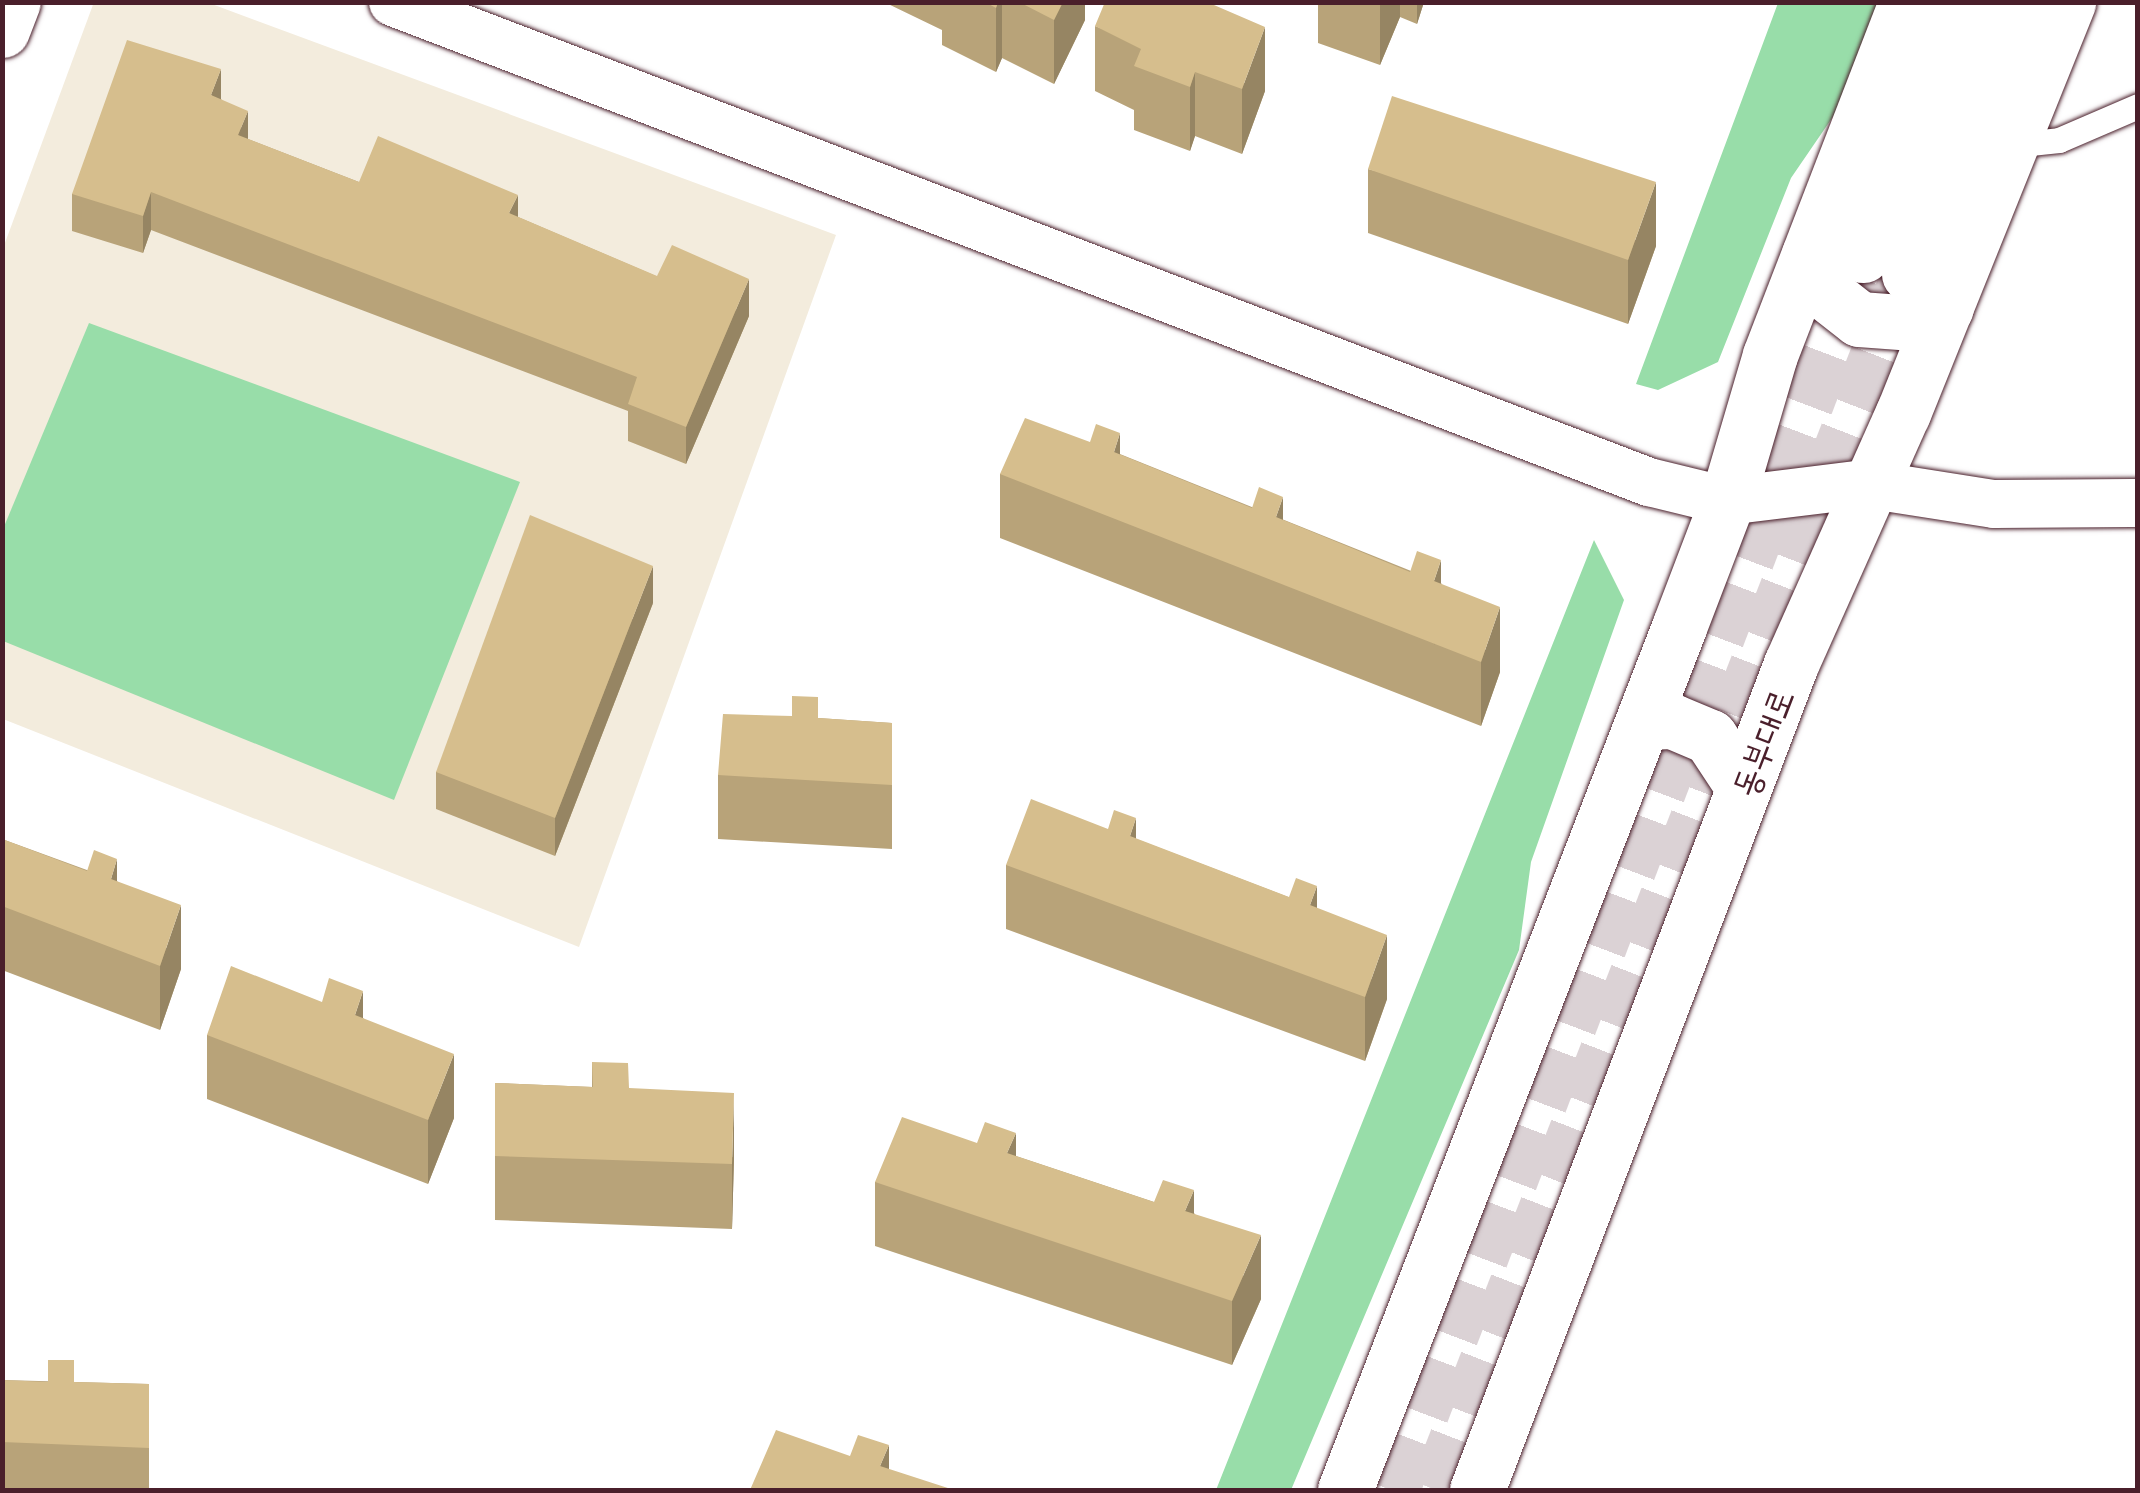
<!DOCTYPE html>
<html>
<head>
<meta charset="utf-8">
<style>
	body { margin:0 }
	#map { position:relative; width:2140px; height:1493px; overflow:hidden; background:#fff; font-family:"Playpen Sans","Poor Story",sans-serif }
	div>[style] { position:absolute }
	.built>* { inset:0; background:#f3ecdd }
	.green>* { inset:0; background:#98dda9 }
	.secondary-tunnel>* { height:55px; margin-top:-27.5px; transform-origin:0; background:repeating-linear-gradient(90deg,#dbd2d5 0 55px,transparent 0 83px) }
	.roads { filter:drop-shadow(0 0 2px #4a1f2b) drop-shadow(0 0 2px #4a1f2b) }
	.lane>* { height:25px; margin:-12.5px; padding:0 12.5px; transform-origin:12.5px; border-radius:12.5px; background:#fff }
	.street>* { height:48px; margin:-24px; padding:0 24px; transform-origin:24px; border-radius:24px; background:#fff }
	.secondary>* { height:55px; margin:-27.5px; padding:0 27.5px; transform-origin:27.5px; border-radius:27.5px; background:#fff }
	.wall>* { inset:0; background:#b8a379 }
	.shaded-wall>* { inset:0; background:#968563 }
	.building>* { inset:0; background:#d6be8d }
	span { translate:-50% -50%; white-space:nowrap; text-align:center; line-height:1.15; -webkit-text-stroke:8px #fff; paint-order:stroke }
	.street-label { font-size:35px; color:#4a1f2b }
	.frame { position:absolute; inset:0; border:5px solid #4a1f2b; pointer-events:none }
</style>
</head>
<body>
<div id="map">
	<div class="built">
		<i style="clip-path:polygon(94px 2px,209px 3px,836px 235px,579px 947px,3px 719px,2px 251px)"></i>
	</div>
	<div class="green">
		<i style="clip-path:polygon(1778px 3px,1879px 3px,1841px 105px,1791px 178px,1718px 362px,1658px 390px,1636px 384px)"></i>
		<i style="clip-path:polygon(89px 323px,520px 482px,394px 800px,3px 641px,3px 529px)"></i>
		<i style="clip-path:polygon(1594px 540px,1624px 600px,1531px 862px,1519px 950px,1291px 1490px,1216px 1490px)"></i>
	</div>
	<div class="secondary-tunnel">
		<i style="left:1392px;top:1490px;width:1314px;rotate:-69.14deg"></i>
		<i style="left:1437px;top:1490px;width:1301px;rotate:-68.78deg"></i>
	</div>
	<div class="roads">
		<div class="lane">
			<i style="left:2011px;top:145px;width:48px;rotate:-5.9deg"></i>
			<i style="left:2059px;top:140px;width:86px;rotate:-23.3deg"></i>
		</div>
		<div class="street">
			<i style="left:393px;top:2px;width:1345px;rotate:20.92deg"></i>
			<i style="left:1649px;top:482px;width:80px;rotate:13.7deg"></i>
			<i style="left:1727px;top:501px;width:140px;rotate:-7deg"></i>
			<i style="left:1866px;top:484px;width:130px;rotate:8.9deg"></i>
			<i style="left:1994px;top:504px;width:144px;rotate:-0.4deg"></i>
		</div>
		<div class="secondary">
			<i style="left:2px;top:30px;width:30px;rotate:-69deg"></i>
			<i style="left:1809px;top:254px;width:38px;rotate:70deg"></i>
			<i style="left:1822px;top:290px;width:47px;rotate:38.1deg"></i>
			<i style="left:1859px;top:319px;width:55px;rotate:4.2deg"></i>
			<i style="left:1914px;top:323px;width:35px;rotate:-25deg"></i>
			<i style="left:1863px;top:255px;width:271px;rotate:-68.8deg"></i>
			<i style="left:1909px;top:274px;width:292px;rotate:-68.5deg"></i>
			<i style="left:1643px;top:722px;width:29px;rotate:-2deg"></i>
			<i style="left:1672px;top:721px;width:41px;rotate:22.8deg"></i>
			<i style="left:1710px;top:737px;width:60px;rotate:56.6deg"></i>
			<i style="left:1345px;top:1490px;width:925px;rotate:-68.84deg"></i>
			<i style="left:1679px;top:627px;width:135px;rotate:-69.1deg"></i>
			<i style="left:1727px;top:501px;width:152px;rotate:-73.6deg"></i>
			<i style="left:1770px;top:355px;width:378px;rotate:-68.9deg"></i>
			<i style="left:1477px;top:1490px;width:884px;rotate:-69.19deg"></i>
			<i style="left:1791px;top:664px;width:275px;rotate:-66deg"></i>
			<i style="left:1903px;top:413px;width:443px;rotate:-68.1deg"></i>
		</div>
	</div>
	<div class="wall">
		<i style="clip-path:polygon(884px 2px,1085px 2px,1085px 20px,1054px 84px,1002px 58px,996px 72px,942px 45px,942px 30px)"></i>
		<i style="clip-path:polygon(1318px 2px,1424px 2px,1417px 24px,1400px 17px,1380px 65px,1318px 43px)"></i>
		<i style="clip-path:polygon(1095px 26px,1265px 91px,1242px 154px,1195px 136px,1190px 151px,1134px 130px,1134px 110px,1095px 91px)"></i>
		<i style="clip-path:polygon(221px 99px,248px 139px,359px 182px,518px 217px,749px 316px,686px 464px,628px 441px,628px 411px,151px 230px,143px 253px,72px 231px,72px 194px)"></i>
		<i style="clip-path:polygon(1368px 169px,1656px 246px,1628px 324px,1368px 233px)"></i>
		<i style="clip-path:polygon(1090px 442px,1441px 583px,1500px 672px,1481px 726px,1000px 538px,1000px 474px)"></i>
		<i style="clip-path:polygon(653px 603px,555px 856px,436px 809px,436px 772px)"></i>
		<i style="clip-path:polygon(818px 718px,892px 723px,892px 849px,718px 839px,718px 775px)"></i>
		<i style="clip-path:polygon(2px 839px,117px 881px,181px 969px,160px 1030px,2px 970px)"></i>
		<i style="clip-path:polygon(1136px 839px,1317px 908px,1387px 999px,1365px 1061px,1006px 929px,1006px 865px)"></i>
		<i style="clip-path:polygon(363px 1018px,454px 1118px,428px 1184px,207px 1099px,207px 1035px)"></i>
		<i style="clip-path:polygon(592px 1062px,629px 1088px,734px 1158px,732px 1229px,495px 1220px,495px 1083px,592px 1087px)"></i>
		<i style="clip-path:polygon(1016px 1156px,1154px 1202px,1194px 1213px,1261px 1299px,1232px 1365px,875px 1246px,875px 1182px)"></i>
		<i style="clip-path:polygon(2px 1380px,149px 1384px,149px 1490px,2px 1490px)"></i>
	</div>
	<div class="shaded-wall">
		<i style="clip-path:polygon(998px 2px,1002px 2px,1002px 58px,996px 72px,996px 8px)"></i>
		<i style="clip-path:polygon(1063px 2px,1085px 2px,1085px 20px,1054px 84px,1054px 20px)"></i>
		<i style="clip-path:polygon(1380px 2px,1400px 2px,1400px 17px,1380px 65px)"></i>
		<i style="clip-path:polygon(1417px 2px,1424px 2px,1417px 24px)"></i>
		<i style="clip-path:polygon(1265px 27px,1265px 91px,1242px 154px,1242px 89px)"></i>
		<i style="clip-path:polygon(221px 69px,221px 106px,211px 95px)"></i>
		<i style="clip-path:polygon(1195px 72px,1195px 136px,1190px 151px,1190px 87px)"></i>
		<i style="clip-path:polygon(248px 111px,248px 148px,238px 135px)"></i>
		<i style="clip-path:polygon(1656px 182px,1656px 246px,1628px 324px,1628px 260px)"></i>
		<i style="clip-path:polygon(151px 192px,151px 230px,143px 253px,143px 216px)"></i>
		<i style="clip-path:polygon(518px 195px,518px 232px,509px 213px)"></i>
		<i style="clip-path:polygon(749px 279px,749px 316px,686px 464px,686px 427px)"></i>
		<i style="clip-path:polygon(1120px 433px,1120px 497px,1114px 452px)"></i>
		<i style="clip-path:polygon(1283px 497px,1283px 561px,1276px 517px)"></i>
		<i style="clip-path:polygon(1441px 560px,1441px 624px,1434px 645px,1434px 581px)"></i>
		<i style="clip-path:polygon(653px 566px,653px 603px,555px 856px,555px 818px)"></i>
		<i style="clip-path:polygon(1500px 607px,1500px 672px,1481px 726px,1481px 662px)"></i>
		<i style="clip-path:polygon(1136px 818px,1136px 882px,1130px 836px)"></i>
		<i style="clip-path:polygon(117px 859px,117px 923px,111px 879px)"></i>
		<i style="clip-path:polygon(1317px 886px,1317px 950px,1310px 905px)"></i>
		<i style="clip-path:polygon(181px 905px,181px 969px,160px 1030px,160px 966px)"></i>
		<i style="clip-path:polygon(1387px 935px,1387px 999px,1365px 1061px,1365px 997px)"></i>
		<i style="clip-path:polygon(363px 991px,363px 1055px,355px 1015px)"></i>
		<i style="clip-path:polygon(454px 1054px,454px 1118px,428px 1184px,428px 1120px)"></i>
		<i style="clip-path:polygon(734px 1093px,734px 1158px,732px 1229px,732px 1164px)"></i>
		<i style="clip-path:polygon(1016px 1133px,1016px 1197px,1007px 1153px)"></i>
		<i style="clip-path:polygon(1194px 1190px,1194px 1255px,1185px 1211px)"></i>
		<i style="clip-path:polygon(1261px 1235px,1261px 1299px,1232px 1365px,1232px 1301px)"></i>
		<i style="clip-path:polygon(889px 1445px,889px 1490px,880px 1466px)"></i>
	</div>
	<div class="building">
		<i style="clip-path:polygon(985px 2px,998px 2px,996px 8px)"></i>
		<i style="clip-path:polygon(1019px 2px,1063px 2px,1054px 20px)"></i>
		<i style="clip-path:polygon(1105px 2px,1207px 2px,1265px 27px,1242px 89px,1195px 72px,1190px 87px,1134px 66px,1141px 49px,1095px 26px)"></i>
		<i style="clip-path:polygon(127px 40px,221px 69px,211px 95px,248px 111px,238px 135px,359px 182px,378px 136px,518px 195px,509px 213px,657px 276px,672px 245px,749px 279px,686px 427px,628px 404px,637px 377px,151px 192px,143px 216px,72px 194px)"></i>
		<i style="clip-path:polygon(1392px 96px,1656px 182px,1628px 260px,1368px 169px)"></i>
		<i style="clip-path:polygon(1025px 418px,1090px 442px,1096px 424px,1120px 433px,1114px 452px,1252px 508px,1259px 487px,1283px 497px,1276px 517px,1410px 572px,1417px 551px,1441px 560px,1434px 581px,1500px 607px,1481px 662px,1000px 474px)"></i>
		<i style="clip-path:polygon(530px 515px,653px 566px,555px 818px,436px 772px)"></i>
		<i style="clip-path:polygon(792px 696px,818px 697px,818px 718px,892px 723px,892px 785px,718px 775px,723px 714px,792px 716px)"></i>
		<i style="clip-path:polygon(1031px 799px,1108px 829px,1114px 810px,1136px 818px,1130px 836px,1289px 897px,1296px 878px,1317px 886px,1310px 905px,1387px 935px,1365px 997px,1006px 865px)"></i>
		<i style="clip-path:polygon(2px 839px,87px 871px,94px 850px,117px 859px,111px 879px,181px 905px,160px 966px,2px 906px)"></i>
		<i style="clip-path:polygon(231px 966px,322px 1002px,329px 978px,363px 991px,355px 1015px,454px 1054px,428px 1120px,207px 1035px)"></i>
		<i style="clip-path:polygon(592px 1062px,628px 1063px,629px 1088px,734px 1093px,732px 1164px,495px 1156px,495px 1083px,593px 1087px)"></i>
		<i style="clip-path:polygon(902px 1117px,977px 1143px,985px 1122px,1016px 1133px,1007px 1153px,1154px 1202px,1163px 1180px,1194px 1190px,1185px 1211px,1261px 1235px,1232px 1301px,875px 1182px)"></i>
		<i style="clip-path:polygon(48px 1360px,74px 1360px,74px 1382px,149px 1384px,149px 1448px,2px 1442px,2px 1380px,48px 1382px)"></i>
		<i style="clip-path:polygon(776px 1430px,850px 1456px,858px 1435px,889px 1445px,880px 1466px,954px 1490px,750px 1490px)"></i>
	</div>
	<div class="street-label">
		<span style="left:1761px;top:742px;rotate:-69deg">동부대로</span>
	</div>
	<div class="frame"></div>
</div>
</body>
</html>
